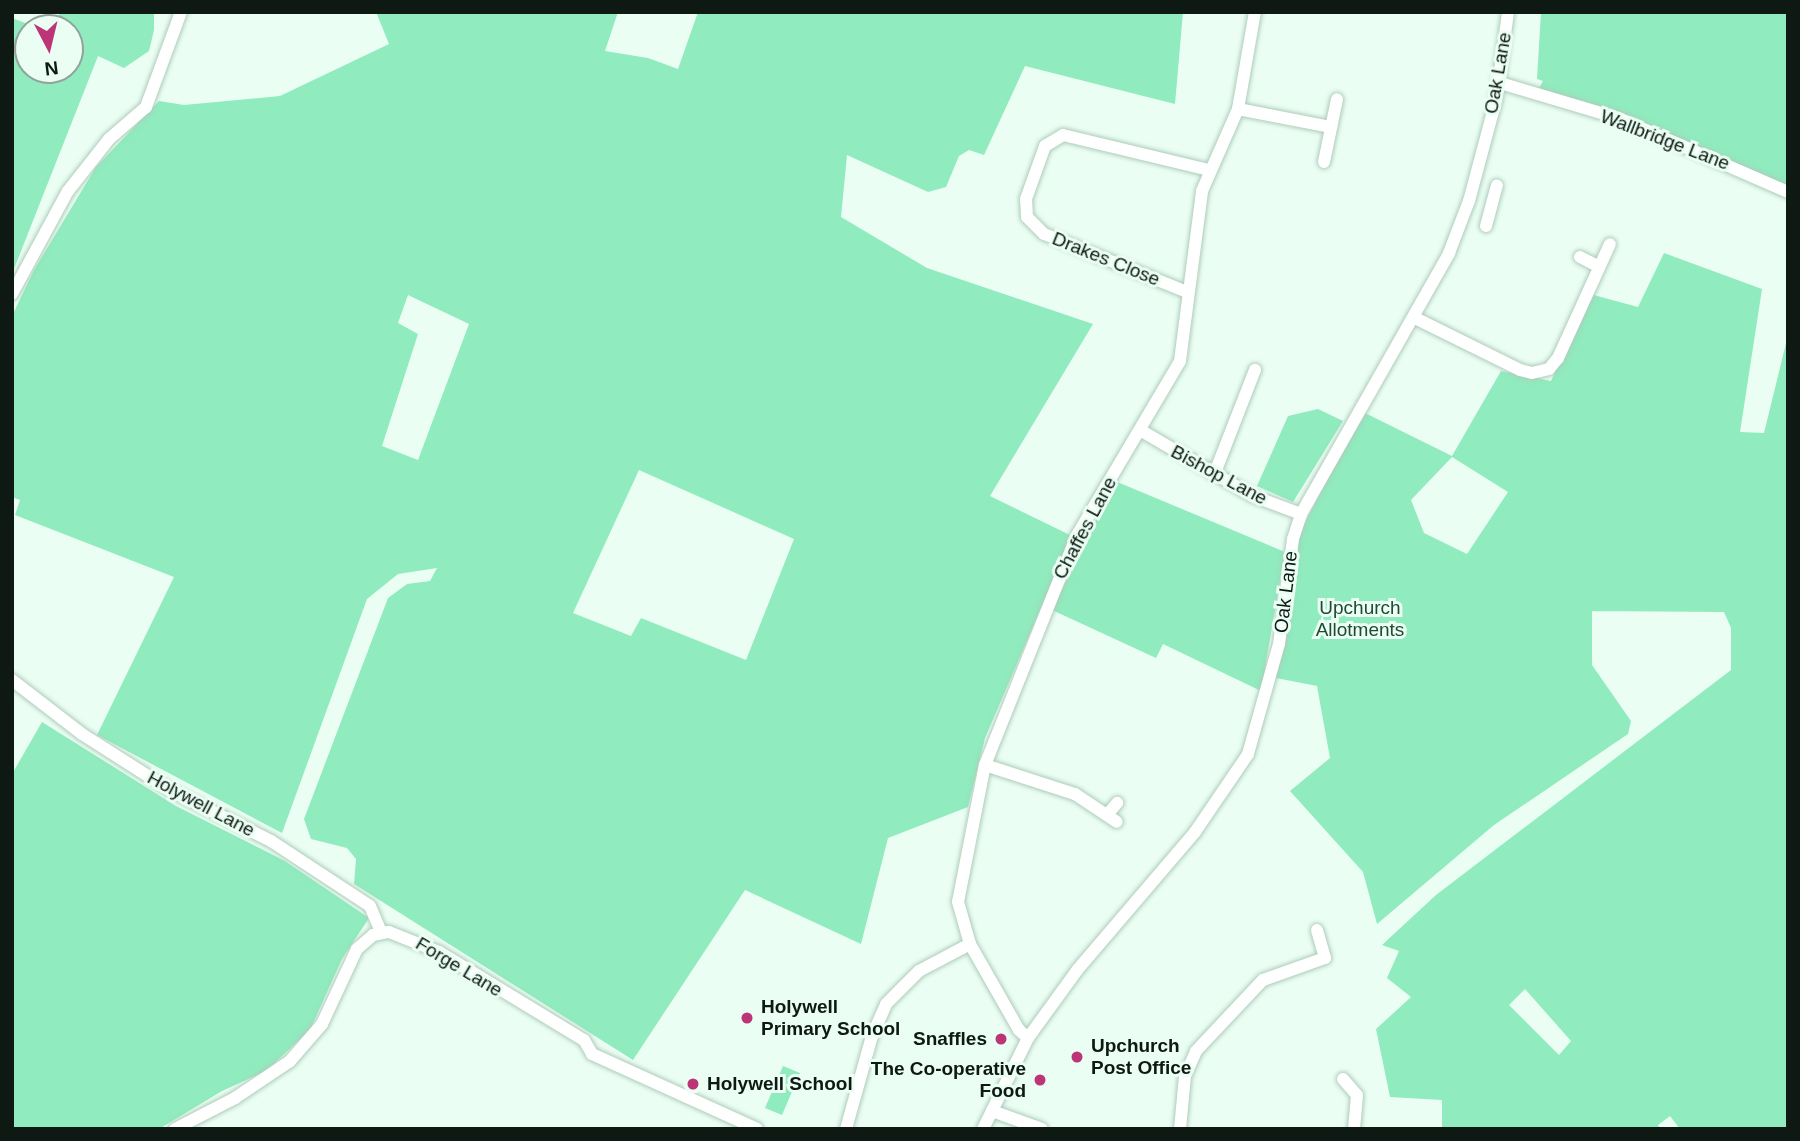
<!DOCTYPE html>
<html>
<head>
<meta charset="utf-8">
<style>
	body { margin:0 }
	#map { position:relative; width:1800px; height:1141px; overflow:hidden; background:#ebfef3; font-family:Arial,sans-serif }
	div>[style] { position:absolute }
	.green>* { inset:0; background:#90ebbe }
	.roads { filter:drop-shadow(0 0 2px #adccbb) drop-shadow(0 0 2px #adccbb) }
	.minor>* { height:12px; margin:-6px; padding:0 6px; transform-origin:6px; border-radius:6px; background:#fff }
	.dots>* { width:19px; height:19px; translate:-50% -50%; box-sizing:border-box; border:4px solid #ebfef3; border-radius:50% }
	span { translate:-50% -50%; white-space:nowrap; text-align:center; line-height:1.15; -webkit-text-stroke:6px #ebfef3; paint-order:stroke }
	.street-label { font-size:19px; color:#0e1914 }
	.park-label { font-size:19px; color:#204a36 }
	.poi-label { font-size:19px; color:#0e1914; font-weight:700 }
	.left { translate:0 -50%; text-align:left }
	.right { translate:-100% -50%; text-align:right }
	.frame { position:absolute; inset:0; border:14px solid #0e1914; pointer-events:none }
	.north { position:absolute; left:14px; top:14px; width:70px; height:70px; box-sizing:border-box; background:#ebfef3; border:2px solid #93a29a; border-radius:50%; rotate:173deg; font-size:19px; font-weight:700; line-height:28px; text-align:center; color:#0e1914 }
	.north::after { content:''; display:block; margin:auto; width:24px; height:32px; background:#bc3577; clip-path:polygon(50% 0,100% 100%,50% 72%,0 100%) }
</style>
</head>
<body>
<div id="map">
	<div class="green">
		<i style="clip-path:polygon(60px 12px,154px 12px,154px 30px,149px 51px,124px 68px,98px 56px,12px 274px,12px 18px,39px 28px,28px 28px,28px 70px,70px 70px,70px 28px,54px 28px)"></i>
		<i style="clip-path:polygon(evenodd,376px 12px,618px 12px,605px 51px,648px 58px,678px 69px,698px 12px,1183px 12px,1175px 104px,1025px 66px,984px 155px,969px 150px,959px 156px,946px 187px,928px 192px,847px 155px,841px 217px,927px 268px,1093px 324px,990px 496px,1072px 536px,985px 738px,968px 807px,888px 838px,861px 944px,745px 890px,633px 1060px,354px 884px,356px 859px,347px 848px,311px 839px,304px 819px,388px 598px,407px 584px,430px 581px,437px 568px,398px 574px,367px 599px,282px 833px,97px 735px,174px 577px,15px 515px,20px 500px,12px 497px,12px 316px,34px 270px,96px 167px,159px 101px,184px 105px,280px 96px,389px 44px,376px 12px,408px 295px,469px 324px,418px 460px,382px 446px,418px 334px,398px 323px,408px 295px,376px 12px,639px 470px,794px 539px,746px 660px,641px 618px,631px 636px,573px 613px,639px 470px)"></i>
		<i style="clip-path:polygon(1541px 12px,1788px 12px,1788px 187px,1623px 114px,1539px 88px,1543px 81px,1537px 79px)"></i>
		<i style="clip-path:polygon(evenodd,1664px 253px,1762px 289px,1740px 432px,1764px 433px,1788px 335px,1788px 1127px,1680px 1129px,1670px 1116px,1658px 1125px,1660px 1129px,1442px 1129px,1442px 1100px,1390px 1097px,1376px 1029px,1411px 997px,1387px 978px,1399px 951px,1382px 945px,1436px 895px,1731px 670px,1731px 628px,1724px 612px,1592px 611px,1592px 665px,1631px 721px,1628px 734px,1494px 825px,1377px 924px,1363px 872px,1290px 791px,1330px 758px,1317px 686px,1276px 678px,1299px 534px,1363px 412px,1452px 456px,1501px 371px,1551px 381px,1590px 294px,1638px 307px,1664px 253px,1452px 457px,1508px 492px,1467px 554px,1424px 533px,1411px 500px,1452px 457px,1664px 253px,1525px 989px,1571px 1041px,1559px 1055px,1509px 1005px,1525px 989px)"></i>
		<i style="clip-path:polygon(1318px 409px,1343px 421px,1293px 502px,1257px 486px,1288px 416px)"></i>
		<i style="clip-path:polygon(1115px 481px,1285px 552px,1261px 691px,1163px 644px,1156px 658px,1052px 610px)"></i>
		<i style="clip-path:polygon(42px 722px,176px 806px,285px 861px,369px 918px,342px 959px,310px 1030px,266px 1071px,222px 1091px,159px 1129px,12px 1129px,12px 774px)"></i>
		<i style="clip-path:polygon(783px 1066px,800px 1073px,782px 1115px,765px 1108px)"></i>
	</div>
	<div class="roads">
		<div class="minor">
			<i style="left:1500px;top:83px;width:123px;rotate:16.5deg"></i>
			<i style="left:1618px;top:118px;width:185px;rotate:23.5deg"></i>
			<i style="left:1238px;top:109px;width:95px;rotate:11deg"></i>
			<i style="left:1324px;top:162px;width:64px;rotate:-78.3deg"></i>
			<i style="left:1486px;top:226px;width:42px;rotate:-75deg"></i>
			<i style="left:1580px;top:257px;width:20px;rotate:27deg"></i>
			<i style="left:1187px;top:292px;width:154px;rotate:-157.9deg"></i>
			<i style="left:1044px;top:234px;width:24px;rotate:-135deg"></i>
			<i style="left:1027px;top:217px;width:18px;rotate:-93deg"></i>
			<i style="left:1026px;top:199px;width:56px;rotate:-70.3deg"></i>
			<i style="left:1045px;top:146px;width:21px;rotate:-31deg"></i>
			<i style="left:1063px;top:135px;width:150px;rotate:13.5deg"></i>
			<i style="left:12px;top:294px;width:117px;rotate:-61.5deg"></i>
			<i style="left:68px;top:191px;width:66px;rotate:-51.7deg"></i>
			<i style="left:109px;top:139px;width:49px;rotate:-40.9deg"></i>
			<i style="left:146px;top:107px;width:101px;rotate:-69.8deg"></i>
			<i style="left:1415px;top:318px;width:117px;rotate:26.3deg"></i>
			<i style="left:1520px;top:370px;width:12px;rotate:14deg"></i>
			<i style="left:1532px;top:373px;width:17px;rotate:-13deg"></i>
			<i style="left:1549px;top:369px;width:14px;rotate:-51deg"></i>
			<i style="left:1558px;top:358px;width:125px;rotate:-65.5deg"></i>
			<i style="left:1140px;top:430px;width:131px;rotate:30.3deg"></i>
			<i style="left:1253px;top:496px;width:51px;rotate:20.6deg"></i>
			<i style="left:1214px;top:475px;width:113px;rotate:-68.7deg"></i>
			<i style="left:12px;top:680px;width:88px;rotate:37.6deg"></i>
			<i style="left:82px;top:734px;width:104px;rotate:32.5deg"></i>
			<i style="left:170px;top:790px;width:113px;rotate:26.8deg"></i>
			<i style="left:271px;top:841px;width:118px;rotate:33.3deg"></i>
			<i style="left:370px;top:906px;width:28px;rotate:67deg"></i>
			<i style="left:985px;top:765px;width:95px;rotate:17.9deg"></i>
			<i style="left:1075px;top:794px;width:50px;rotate:33.7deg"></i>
			<i style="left:1107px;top:815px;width:16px;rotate:-50deg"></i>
			<i style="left:1028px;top:1038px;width:12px;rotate:-138deg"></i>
			<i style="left:1019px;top:1030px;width:99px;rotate:-119.7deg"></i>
			<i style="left:970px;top:944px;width:44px;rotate:-105.9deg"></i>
			<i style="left:958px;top:902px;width:140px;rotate:-78.9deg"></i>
			<i style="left:985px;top:765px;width:245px;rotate:-68.2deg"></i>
			<i style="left:1076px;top:537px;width:204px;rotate:-59.4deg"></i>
			<i style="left:1180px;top:361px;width:171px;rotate:-82.6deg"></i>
			<i style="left:1202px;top:191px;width:90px;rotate:-66.3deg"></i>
			<i style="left:1238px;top:109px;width:98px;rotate:-80.1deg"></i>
			<i style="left:1343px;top:1079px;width:21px;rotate:49deg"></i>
			<i style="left:1357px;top:1095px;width:34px;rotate:95deg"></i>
			<i style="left:992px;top:1111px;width:53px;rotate:19.8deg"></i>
			<i style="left:175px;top:1129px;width:68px;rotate:-27.3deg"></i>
			<i style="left:235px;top:1098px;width:66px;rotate:-33.9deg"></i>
			<i style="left:290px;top:1061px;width:49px;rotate:-49.1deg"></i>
			<i style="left:322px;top:1024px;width:83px;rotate:-65deg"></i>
			<i style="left:357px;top:949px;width:21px;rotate:-41deg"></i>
			<i style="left:373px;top:935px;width:16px;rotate:-11deg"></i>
			<i style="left:389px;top:932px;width:54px;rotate:21.8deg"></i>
			<i style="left:439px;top:952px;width:170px;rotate:31.3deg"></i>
			<i style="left:584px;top:1040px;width:16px;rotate:60deg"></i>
			<i style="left:592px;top:1054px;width:181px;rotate:24.4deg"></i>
			<i style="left:846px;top:1129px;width:97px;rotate:-74.4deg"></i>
			<i style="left:872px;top:1036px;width:35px;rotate:-66deg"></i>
			<i style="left:886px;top:1004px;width:47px;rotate:-45deg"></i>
			<i style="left:919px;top:971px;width:58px;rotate:-27.9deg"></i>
			<i style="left:983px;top:1129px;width:102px;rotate:-63.7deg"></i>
			<i style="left:1028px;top:1038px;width:85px;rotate:-54.1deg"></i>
			<i style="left:1078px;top:969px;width:180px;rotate:-49.5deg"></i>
			<i style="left:1195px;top:832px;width:94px;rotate:-55.8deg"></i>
			<i style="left:1248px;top:754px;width:114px;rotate:-74.3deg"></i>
			<i style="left:1279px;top:644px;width:106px;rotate:-82.4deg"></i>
			<i style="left:1293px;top:539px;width:26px;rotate:-72deg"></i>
			<i style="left:1301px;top:514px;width:300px;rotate:-60.4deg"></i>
			<i style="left:1449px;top:253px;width:56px;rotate:-69deg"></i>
			<i style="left:1469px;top:201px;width:105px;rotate:-75deg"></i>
			<i style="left:1496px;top:100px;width:89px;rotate:-82.2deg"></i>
			<i style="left:1180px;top:1129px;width:53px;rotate:-84.6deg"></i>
			<i style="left:1185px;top:1076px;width:27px;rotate:-66deg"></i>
			<i style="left:1196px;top:1051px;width:98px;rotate:-46.7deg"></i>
			<i style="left:1263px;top:980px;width:66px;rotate:-19.5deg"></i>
			<i style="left:1325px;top:958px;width:29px;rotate:-106deg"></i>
		</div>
	</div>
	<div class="dots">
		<i style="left:747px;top:1018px;background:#bc3577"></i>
		<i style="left:1001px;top:1039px;background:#bc3577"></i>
		<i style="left:1077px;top:1057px;background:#bc3577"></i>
		<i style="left:1040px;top:1080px;background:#bc3577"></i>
		<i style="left:693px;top:1084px;background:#bc3577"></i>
	</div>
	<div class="street-label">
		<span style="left:1498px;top:73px;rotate:-80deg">Oak Lane</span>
		<span style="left:1665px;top:140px;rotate:21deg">Wallbridge Lane</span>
		<span style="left:1106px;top:259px;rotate:22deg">Drakes Close</span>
		<span style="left:1219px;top:475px;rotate:28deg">Bishop Lane</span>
		<span style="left:1085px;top:528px;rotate:-62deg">Chaffes Lane</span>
		<span style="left:1286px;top:592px;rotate:-83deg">Oak Lane</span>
		<span style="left:201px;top:804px;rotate:28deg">Holywell Lane</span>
		<span style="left:459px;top:967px;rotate:31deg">Forge Lane</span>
	</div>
	<div class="park-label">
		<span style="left:1360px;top:619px">Upchurch<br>Allotments</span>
	</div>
	<div class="poi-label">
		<span class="left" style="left:761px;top:1018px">Holywell<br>Primary School</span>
		<span class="right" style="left:987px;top:1039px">Snaffles</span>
		<span class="left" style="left:1091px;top:1057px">Upchurch<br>Post Office</span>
		<span class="right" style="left:1026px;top:1080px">The Co-operative<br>Food</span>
		<span class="left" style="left:707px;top:1084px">Holywell School</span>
	</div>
	<div class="frame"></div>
	<div class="north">N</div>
</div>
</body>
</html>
